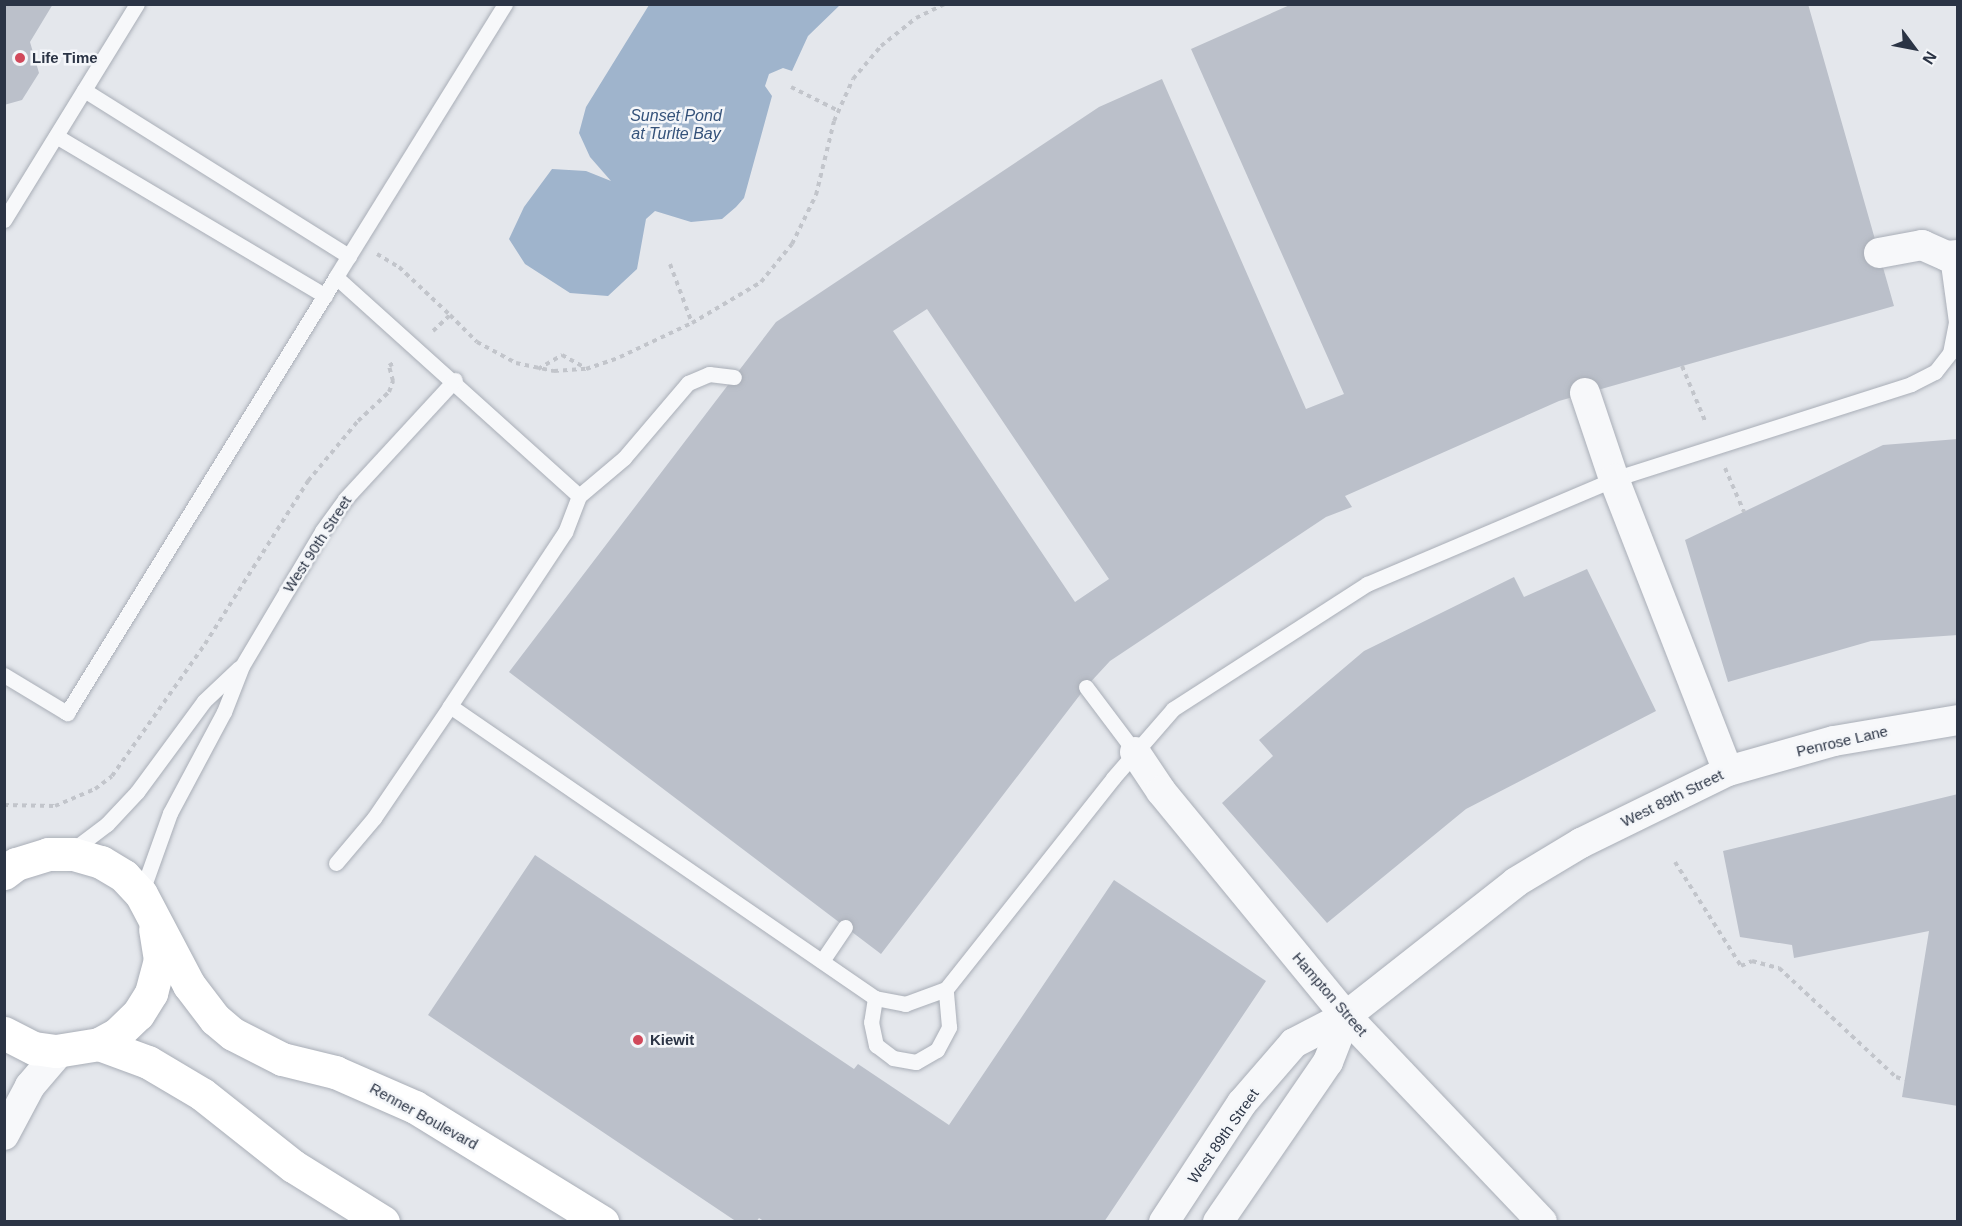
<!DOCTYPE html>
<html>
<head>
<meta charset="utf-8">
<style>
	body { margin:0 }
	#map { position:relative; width:1962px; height:1226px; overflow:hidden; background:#e4e7ec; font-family:Arial,sans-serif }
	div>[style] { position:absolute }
	.water>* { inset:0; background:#9fb4cc }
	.building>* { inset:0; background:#bbc0ca }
	.path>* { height:4px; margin-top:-2px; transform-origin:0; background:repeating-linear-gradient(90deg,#c2c5cb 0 4.5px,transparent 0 9px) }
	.roads { filter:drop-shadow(0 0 2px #a9aeb7) drop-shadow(0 0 2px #a9aeb7) }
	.lane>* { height:15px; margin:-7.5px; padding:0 7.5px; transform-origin:7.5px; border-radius:7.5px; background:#f7f8fa }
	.street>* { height:30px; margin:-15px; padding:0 15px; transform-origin:15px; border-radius:15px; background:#f7f8fa }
	.secondary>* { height:33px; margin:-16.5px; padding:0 16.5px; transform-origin:16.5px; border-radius:16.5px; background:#fff }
	.dots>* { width:16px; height:16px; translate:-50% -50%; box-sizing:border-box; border:3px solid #f4f6f9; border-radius:50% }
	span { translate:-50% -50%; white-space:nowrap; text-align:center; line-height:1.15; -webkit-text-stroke:5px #f4f6f9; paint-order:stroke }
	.poi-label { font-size:15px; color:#2b3445; font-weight:700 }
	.left { translate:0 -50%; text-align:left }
	.street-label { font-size:15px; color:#2b3445 }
	.water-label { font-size:16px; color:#34527a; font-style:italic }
	.frame { position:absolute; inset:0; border:6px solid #2b3445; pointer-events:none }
	.north { position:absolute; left:1884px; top:18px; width:60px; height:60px; -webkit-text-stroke:4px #f4f6f9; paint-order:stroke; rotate:122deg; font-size:16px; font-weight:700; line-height:24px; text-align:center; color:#2b3445 }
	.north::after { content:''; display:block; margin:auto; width:21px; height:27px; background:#2b3445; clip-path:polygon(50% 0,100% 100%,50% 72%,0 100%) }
</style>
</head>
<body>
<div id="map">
	<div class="water">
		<i style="clip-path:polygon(649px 5px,840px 5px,808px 36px,792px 71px,783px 68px,769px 74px,765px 86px,772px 96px,744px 198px,736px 207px,722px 219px,691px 222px,655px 211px,646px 219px,637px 269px,608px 296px,570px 293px,525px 264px,509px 239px,524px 207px,552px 169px,586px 171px,611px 181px,590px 157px,579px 133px,586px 107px)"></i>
	</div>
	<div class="building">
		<i style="clip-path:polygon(4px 4px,53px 4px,30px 42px,39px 73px,22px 100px,4px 105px)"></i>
		<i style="clip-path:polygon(evenodd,1292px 4px,1808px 4px,1894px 306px,1559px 401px,1345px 496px,1352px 507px,1326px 517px,1110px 661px,1086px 687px,881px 954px,509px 672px,776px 322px,1099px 107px,1162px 79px,1306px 409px,1344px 394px,1191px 49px,1292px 4px,927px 309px,1109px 579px,1075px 602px,893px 331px,927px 309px)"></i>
		<i style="clip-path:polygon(1958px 439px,1958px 635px,1871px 641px,1728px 682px,1685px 540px,1883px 445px)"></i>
		<i style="clip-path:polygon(1587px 569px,1656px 711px,1466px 809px,1327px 923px,1222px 803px,1273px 756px,1259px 740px,1364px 651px,1514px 577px,1524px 597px)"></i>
		<i style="clip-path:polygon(1958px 794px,1958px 1106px,1902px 1097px,1929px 931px,1794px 958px,1792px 945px,1740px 937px,1723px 851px)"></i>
		<i style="clip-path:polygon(535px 855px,854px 1069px,858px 1064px,949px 1125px,1114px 880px,1266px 981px,1104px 1222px,765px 1222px,759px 1218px,756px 1222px,737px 1222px,428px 1015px)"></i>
	</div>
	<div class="path">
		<i style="left:791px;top:87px;width:54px;rotate:26.6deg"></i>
		<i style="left:377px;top:254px;width:26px;rotate:31deg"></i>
		<i style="left:399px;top:267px;width:70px;rotate:43.3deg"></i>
		<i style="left:670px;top:264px;width:63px;rotate:69.6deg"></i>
		<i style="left:433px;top:331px;width:23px;rotate:-43deg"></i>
		<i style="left:450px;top:315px;width:38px;rotate:45deg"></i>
		<i style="left:477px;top:342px;width:44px;rotate:28.3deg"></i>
		<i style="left:516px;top:363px;width:39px;rotate:12deg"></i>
		<i style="left:554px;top:371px;width:32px;rotate:-4deg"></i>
		<i style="left:586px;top:369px;width:36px;rotate:-19deg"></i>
		<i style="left:620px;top:357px;width:80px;rotate:-25.3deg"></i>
		<i style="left:692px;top:323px;width:80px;rotate:-30.7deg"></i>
		<i style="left:761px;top:282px;width:49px;rotate:-50.8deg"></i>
		<i style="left:792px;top:244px;width:55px;rotate:-63.9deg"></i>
		<i style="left:816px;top:195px;width:76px;rotate:-76.3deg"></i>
		<i style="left:834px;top:121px;width:46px;rotate:-65.7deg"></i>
		<i style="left:853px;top:79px;width:43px;rotate:-49.7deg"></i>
		<i style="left:881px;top:46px;width:45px;rotate:-38.7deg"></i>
		<i style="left:916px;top:18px;width:32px;rotate:-26deg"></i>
		<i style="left:1682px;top:366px;width:62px;rotate:67.2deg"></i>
		<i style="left:538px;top:369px;width:28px;rotate:-30deg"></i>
		<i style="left:562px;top:355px;width:26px;rotate:29deg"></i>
		<i style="left:1725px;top:468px;width:48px;rotate:66.6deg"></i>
		<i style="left:4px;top:805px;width:51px;rotate:1.1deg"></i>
		<i style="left:55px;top:806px;width:43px;rotate:-23deg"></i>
		<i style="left:95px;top:789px;width:21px;rotate:-37deg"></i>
		<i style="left:112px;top:776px;width:161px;rotate:-54.8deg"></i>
		<i style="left:205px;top:644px;width:193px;rotate:-57.7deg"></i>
		<i style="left:308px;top:481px;width:78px;rotate:-50.2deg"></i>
		<i style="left:358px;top:421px;width:42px;rotate:-43.1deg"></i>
		<i style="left:389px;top:392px;width:12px;rotate:-70deg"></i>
		<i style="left:393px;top:381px;width:16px;rotate:-105deg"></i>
		<i style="left:389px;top:366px;width:7px;rotate:-34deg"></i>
		<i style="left:1675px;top:862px;width:123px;rotate:57.6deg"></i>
		<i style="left:1741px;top:966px;width:12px;rotate:-24deg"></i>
		<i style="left:1752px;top:961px;width:28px;rotate:15deg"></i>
		<i style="left:1779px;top:968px;width:160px;rotate:43deg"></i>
		<i style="left:1896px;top:1077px;width:9px;rotate:18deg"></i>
	</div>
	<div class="roads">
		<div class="lane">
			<i style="left:505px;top:4px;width:321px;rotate:121.8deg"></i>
			<i style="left:336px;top:277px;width:327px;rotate:42deg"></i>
			<i style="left:579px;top:496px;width:39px;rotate:111deg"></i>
			<i style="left:565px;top:532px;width:209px;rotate:123.5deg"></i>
			<i style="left:450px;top:706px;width:516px;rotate:34.49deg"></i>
			<i style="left:875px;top:998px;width:31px;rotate:11deg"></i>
			<i style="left:905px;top:1004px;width:44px;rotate:-20.1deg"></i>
			<i style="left:946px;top:989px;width:269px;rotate:-51.6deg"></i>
			<i style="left:1113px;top:778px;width:91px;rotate:-49deg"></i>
			<i style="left:1173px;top:709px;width:231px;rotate:-32.8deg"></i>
			<i style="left:1367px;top:584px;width:268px;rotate:-23deg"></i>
			<i style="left:1614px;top:479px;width:312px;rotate:-17.7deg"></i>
			<i style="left:1911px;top:384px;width:27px;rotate:-27deg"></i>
			<i style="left:1935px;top:372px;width:24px;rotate:-52deg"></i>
			<i style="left:1950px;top:353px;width:32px;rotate:-79deg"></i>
			<i style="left:1956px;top:322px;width:67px;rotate:-97.8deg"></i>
			<i style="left:84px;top:90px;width:313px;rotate:32.1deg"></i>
			<i style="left:56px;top:136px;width:313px;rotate:30.7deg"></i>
			<i style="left:4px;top:220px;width:254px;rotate:-58.4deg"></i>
			<i style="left:579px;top:496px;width:59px;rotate:-40.2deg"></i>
			<i style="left:624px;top:458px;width:99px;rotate:-49.5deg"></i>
			<i style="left:688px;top:383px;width:23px;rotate:-23deg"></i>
			<i style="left:709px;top:374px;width:25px;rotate:7deg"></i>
			<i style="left:4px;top:675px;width:74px;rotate:31.1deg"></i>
			<i style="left:67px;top:713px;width:512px;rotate:-58.33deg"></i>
			<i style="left:1086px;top:687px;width:81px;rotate:53deg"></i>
			<i style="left:70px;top:852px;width:46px;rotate:-37.1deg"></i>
			<i style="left:107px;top:824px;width:44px;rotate:-46.8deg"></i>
			<i style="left:137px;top:792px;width:113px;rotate:-53.6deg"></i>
			<i style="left:204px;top:701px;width:48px;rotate:-43.3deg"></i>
			<i style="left:336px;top:863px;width:59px;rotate:-49.8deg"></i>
			<i style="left:374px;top:818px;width:135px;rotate:-55.8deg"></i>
			<i style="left:141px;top:894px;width:86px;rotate:-70.3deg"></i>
			<i style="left:170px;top:813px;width:115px;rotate:-61.9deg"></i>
			<i style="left:224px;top:712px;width:49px;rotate:-68.6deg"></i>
			<i style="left:242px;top:666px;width:157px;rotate:-59.3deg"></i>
			<i style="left:322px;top:531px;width:39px;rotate:-54deg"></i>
			<i style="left:345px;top:499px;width:162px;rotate:-47.3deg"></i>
			<i style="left:822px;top:961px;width:41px;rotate:-55.9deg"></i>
			<i style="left:875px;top:998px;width:24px;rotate:99deg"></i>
			<i style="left:871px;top:1022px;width:24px;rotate:78deg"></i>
			<i style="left:876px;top:1045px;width:21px;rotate:37deg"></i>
			<i style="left:893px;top:1058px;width:23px;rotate:10deg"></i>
			<i style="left:916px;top:1062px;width:24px;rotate:-30deg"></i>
			<i style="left:937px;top:1050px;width:26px;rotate:-62deg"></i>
			<i style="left:949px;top:1027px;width:38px;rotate:-95deg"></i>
		</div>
		<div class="street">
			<i style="left:1879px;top:253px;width:44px;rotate:-10.5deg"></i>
			<i style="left:1922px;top:245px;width:27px;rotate:24deg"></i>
			<i style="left:1947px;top:256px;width:11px;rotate:-5deg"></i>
			<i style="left:1585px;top:393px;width:91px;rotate:71.4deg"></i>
			<i style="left:1614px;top:479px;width:313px;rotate:68.7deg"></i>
			<i style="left:1135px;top:752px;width:47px;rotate:56.3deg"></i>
			<i style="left:1161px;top:791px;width:291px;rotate:50.6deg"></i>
			<i style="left:1346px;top:1016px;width:284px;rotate:46.4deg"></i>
			<i style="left:4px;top:1135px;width:55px;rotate:-62deg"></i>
			<i style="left:30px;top:1086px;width:46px;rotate:-49.4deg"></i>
			<i style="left:1164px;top:1222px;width:142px;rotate:-56.8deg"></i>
			<i style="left:1242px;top:1103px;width:79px;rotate:-49.1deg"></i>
			<i style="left:1294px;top:1043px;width:59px;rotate:-27.4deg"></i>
			<i style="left:1346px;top:1016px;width:216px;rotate:-38.2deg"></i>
			<i style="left:1516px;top:882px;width:76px;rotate:-31deg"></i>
			<i style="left:1581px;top:843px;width:164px;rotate:-26.1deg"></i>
			<i style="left:1728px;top:771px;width:110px;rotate:-15.8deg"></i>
			<i style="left:1834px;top:741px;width:126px;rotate:-9.6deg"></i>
			<i style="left:1218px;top:1222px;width:194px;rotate:-55.5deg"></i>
			<i style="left:1328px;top:1062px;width:49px;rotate:-68.6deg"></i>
		</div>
		<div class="secondary">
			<i style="left:4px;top:873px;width:15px;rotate:-37deg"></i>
			<i style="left:16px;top:864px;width:34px;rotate:-17deg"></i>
			<i style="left:48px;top:854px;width:25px"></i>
			<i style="left:73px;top:854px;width:29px;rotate:16deg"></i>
			<i style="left:101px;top:862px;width:27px;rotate:31deg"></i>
			<i style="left:124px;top:876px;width:25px;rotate:47deg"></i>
			<i style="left:141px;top:894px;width:103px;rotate:62.2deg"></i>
			<i style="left:189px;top:985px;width:43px;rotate:52.6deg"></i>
			<i style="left:215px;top:1019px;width:23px;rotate:40deg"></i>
			<i style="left:233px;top:1034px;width:55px;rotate:27deg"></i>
			<i style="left:282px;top:1059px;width:55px;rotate:13.8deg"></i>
			<i style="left:335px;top:1072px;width:87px;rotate:23.6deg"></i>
			<i style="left:415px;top:1107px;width:220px;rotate:31.6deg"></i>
			<i style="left:4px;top:1033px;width:34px;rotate:27deg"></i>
			<i style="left:34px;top:1048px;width:22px;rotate:8deg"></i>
			<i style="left:56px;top:1051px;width:44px;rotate:-9.2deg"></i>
			<i style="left:99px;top:1044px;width:21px;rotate:-29deg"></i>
			<i style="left:117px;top:1034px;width:29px;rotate:-44deg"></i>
			<i style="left:138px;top:1014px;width:25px;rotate:-58deg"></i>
			<i style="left:151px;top:993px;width:34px;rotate:-75deg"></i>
			<i style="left:160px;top:960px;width:31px;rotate:-99deg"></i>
			<i style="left:99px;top:1044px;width:52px;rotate:20.2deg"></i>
			<i style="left:148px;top:1062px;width:63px;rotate:30.7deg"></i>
			<i style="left:202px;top:1094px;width:116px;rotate:38.4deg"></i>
			<i style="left:293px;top:1166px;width:106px;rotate:31.9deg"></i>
		</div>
	</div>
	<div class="dots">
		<i style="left:20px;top:58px;background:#d1495b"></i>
		<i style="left:638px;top:1040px;background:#d1495b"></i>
	</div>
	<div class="poi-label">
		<span class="left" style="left:32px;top:58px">Life Time</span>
		<span class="left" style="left:650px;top:1040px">Kiewit</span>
	</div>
	<div class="street-label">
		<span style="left:317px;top:544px;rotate:-57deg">West 90th Street</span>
		<span style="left:1842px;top:741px;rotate:-13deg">Penrose Lane</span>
		<span style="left:1672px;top:798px;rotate:-26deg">West 89th Street</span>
		<span style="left:1330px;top:994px;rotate:49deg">Hampton Street</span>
		<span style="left:424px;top:1116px;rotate:29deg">Renner Boulevard</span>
		<span style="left:1223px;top:1136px;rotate:-55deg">West 89th Street</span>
	</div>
	<div class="water-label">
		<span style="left:676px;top:125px">Sunset Pond<br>at Turlte Bay</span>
	</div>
	<div class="frame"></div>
	<div class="north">N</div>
</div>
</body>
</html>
